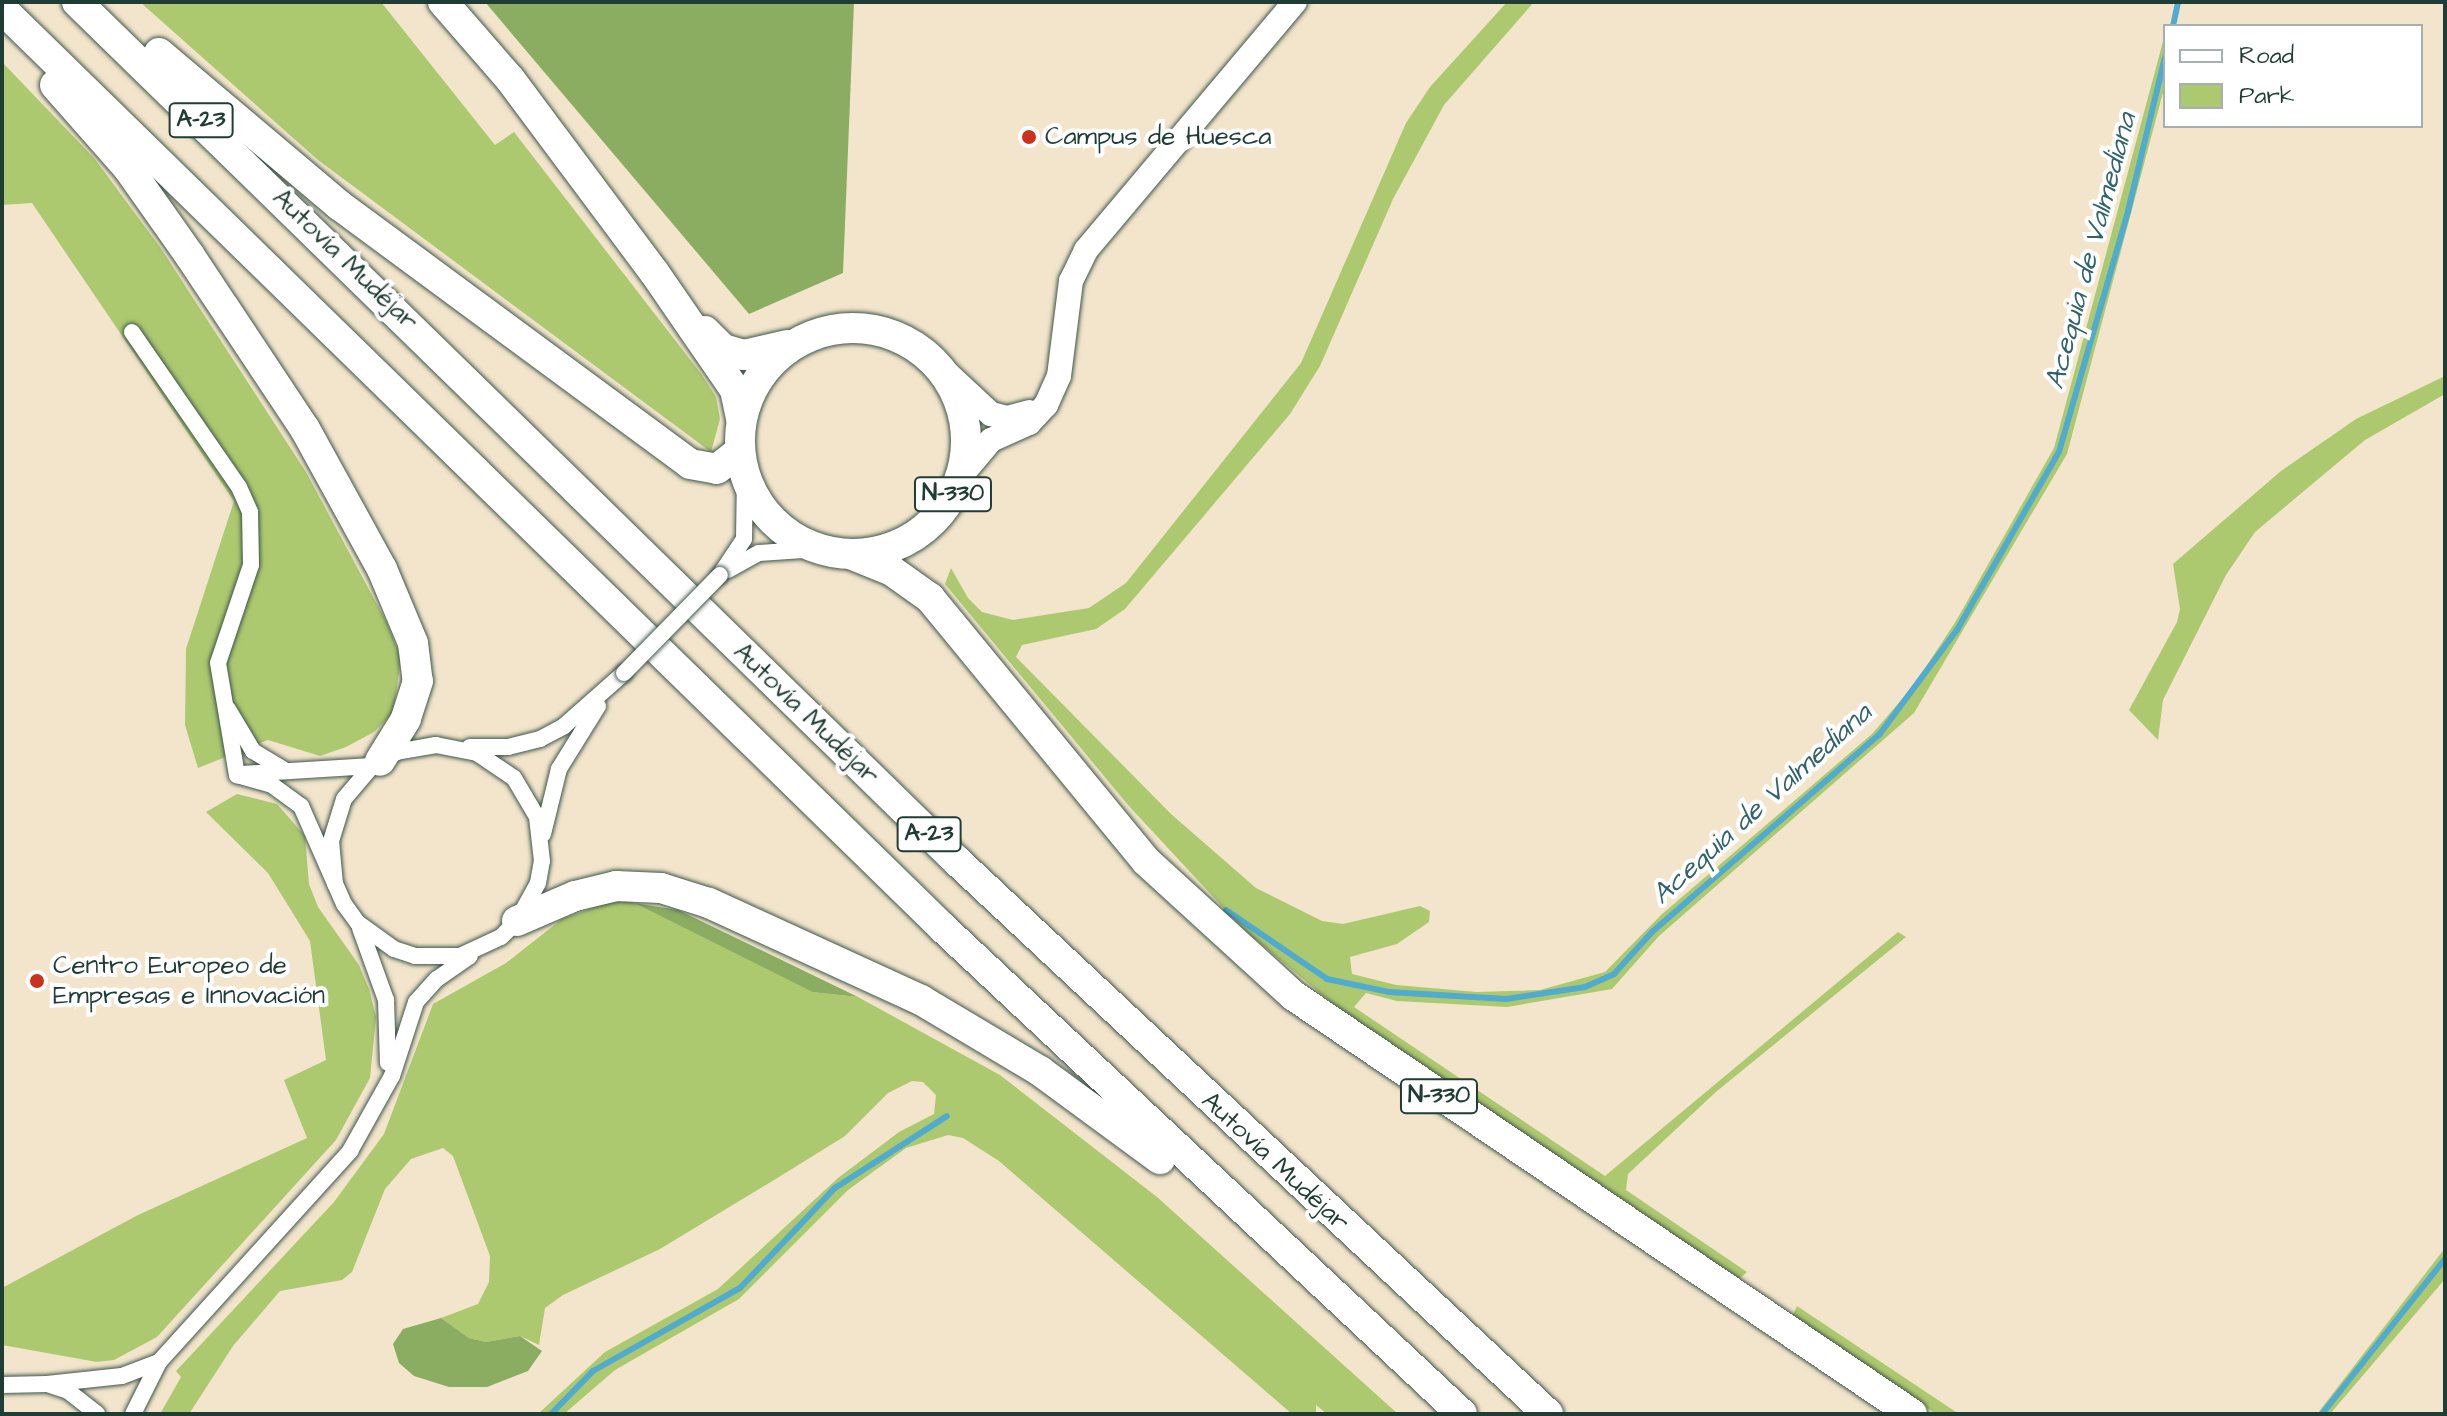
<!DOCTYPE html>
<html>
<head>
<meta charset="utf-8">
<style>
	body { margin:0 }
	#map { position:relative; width:2447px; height:1416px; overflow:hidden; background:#f2e5cb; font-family:"Architects Daughter",sans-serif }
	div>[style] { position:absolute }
	.green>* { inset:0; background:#adc96f }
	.forest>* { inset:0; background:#8aad62 }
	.stream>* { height:6px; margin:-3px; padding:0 3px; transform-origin:3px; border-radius:3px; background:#51abcf }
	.roads { filter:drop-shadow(0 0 2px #3f564b) drop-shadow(0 0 2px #3f564b) }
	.street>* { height:16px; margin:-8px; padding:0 8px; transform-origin:8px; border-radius:8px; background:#fff }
	.secondary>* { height:24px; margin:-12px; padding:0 12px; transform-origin:12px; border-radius:12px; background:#fff }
	.highway>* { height:30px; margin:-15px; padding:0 15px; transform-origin:15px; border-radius:15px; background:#fff }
	.highway>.ring { margin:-15px; padding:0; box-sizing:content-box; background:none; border:30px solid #fff; border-radius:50% }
	.bridges { filter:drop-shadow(0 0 2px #3f564b) drop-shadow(0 0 2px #3f564b) }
	.street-bridge>* { height:16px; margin:-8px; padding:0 8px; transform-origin:8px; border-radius:8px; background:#fff }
	.dots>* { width:22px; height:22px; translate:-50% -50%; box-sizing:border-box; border:4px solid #fff; border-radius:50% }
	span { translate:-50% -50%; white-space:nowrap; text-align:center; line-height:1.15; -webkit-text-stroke:8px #fff; paint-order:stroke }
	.shield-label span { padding:2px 6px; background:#fff; border:2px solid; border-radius:6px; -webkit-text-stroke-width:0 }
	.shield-label { font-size:24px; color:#1f3d34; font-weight:700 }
	.poi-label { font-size:26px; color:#1f3d34 }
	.left { translate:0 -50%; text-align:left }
	.street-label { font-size:26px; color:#1f3d34 }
	.water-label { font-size:28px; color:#30646a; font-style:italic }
	.frame { position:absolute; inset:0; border:4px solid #1f3d34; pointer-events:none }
	.legend { position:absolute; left:2163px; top:24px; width:260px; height:104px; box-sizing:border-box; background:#fff; border:2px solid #a5b1ae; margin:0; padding:10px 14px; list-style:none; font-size:24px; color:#1f3d34 }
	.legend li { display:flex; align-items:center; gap:16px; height:40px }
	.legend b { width:40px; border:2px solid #a5b1ae }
</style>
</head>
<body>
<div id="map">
	<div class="green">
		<i style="clip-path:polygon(140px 2px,381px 2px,495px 145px,514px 132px,702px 375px,716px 397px,720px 419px,711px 452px,318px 160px)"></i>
		<i style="clip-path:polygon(1507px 2px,1534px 2px,1444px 105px,1393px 199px,1320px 366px,1290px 414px,1125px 609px,1096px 629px,1022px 645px,1016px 657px,1171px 814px,1256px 888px,1322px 921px,1343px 924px,1420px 906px,1430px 911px,1429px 922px,1397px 944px,1350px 957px,1352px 974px,1396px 985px,1477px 992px,1540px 990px,1605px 972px,1661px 915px,1872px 734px,1914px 685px,1956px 621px,2054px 448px,2165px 34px,2165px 85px,2067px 454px,1914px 713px,1659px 936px,1612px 989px,1507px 1007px,1397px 1001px,1366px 993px,1354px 1007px,1605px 1176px,1898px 932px,1906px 937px,1717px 1091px,1628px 1174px,1626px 1190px,1747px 1272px,1739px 1279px,1338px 1008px,1243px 929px,1128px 805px,945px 584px,951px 568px,968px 598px,982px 612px,1013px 620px,1089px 608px,1126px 583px,1301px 363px,1406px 123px,1430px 87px)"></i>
		<i style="clip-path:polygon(2px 62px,94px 158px,160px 247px,306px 472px,388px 625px,401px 659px,393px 713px,374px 732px,346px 747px,320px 756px,268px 740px,198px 768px,185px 725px,186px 649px,234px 501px,32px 203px,2px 205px)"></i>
		<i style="clip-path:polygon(2445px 376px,2445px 394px,2365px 440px,2255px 532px,2226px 575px,2163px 700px,2158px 740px,2129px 710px,2177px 622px,2180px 609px,2173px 564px,2281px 471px,2356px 419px)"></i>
		<i style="clip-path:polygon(237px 794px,277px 804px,305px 836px,309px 884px,318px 907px,359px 965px,369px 989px,376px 1017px,370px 1078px,336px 1140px,157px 1337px,114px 1360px,97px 1362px,2px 1345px,2px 1288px,138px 1215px,307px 1138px,284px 1080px,326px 1060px,310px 941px,268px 873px,206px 812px)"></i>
		<i style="clip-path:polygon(630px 901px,812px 992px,858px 997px,1000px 1075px,1157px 1197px,1398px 1414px,1327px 1414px,1316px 1405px,1316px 1414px,1292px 1414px,999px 1161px,963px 1138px,948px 1135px,906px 1148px,848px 1190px,739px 1299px,615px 1370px,564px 1414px,538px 1414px,605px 1352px,718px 1289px,838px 1178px,899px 1132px,934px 1114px,936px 1095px,923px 1082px,912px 1081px,888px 1093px,845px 1136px,779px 1177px,660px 1249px,563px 1295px,545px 1308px,539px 1345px,520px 1336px,486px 1342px,469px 1338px,441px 1318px,478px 1304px,489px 1282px,490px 1256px,453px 1156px,443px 1148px,411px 1159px,385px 1189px,352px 1272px,342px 1280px,280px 1291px,233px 1346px,189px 1414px,160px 1414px,181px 1377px,176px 1371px,334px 1202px,384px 1134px,433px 1004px,506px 963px,562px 919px,607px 903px)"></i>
		<i style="clip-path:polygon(2445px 1248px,2445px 1279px,2330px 1414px,2317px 1414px)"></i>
		<i style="clip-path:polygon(1797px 1306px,1959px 1414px,1936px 1414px,1792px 1317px)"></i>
	</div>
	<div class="forest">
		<i style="clip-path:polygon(485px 2px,854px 2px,843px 273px,749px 314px)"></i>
		<i style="clip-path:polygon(634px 903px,678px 910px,858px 997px,812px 992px)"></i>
		<i style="clip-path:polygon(441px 1318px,469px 1338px,486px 1342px,520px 1336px,542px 1351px,528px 1371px,487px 1387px,449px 1387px,414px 1376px,399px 1363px,393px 1344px,403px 1329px)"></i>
	</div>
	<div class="stream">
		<i style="left:2173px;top:26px;width:25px;rotate:-78deg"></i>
		<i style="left:1226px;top:910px;width:122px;rotate:34.3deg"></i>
		<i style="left:1327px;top:979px;width:63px;rotate:11.8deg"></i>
		<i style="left:1389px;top:992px;width:117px;rotate:3.4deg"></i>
		<i style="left:1506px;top:999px;width:80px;rotate:-8.6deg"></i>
		<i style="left:1585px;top:987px;width:32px;rotate:-24deg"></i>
		<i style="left:1614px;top:974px;width:57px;rotate:-47.9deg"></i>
		<i style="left:1652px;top:932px;width:301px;rotate:-41deg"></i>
		<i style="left:1879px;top:735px;width:131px;rotate:-53.4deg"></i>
		<i style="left:1957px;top:630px;width:205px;rotate:-60.2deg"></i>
		<i style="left:2059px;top:452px;width:251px;rotate:-74deg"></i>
		<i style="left:2128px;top:211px;width:158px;rotate:-76.5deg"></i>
		<i style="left:551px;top:1414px;width:60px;rotate:-45.7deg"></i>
		<i style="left:593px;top:1371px;width:169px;rotate:-29.5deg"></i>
		<i style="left:740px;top:1288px;width:138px;rotate:-46.5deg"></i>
		<i style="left:835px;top:1188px;width:133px;rotate:-32.7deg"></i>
		<i style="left:2322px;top:1414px;width:198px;rotate:-51.6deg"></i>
	</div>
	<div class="roads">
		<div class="street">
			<i style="left:132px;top:332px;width:188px;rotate:55.4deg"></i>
			<i style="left:239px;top:487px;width:27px;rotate:66deg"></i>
			<i style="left:250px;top:512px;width:53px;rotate:88.9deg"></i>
			<i style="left:251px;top:565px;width:103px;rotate:108.6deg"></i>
			<i style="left:218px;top:663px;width:114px;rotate:80.4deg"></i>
			<i style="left:728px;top:570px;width:35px;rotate:-29deg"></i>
			<i style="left:759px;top:553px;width:59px;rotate:-3.9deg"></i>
			<i style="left:720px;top:575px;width:43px;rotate:-56.3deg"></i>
			<i style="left:744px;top:539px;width:62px;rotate:-89.1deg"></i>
			<i style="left:228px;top:709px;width:49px;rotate:59.2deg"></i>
			<i style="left:253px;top:751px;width:35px;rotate:31deg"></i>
			<i style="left:470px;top:747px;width:38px"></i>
			<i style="left:508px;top:747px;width:33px;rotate:-14deg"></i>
			<i style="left:540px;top:739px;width:27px;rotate:-28deg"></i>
			<i style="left:564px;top:726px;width:80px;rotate:-41.5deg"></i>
			<i style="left:242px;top:774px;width:130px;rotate:-3.5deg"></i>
			<i style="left:237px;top:775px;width:36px;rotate:16deg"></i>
			<i style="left:272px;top:785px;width:36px;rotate:36deg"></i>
			<i style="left:301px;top:806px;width:107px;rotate:66.3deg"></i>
			<i style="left:344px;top:904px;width:24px;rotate:54deg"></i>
			<i style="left:358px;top:923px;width:44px;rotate:35.8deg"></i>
			<i style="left:394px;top:949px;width:22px;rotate:18deg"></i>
			<i style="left:415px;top:956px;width:45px"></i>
			<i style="left:460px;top:956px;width:45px;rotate:-24.9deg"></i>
			<i style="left:501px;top:937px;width:23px;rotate:-45deg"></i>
			<i style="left:517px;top:921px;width:43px;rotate:-61.1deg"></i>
			<i style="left:538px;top:883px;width:22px;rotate:-80deg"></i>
			<i style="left:542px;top:861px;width:44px;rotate:-96.5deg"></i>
			<i style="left:537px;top:817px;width:45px;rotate:-120.5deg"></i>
			<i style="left:514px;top:778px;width:45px;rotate:-146deg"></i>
			<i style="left:477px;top:753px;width:42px;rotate:-169deg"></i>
			<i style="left:436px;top:745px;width:40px;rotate:170deg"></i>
			<i style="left:397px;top:752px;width:29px;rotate:151deg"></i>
			<i style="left:372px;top:766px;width:43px;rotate:130.3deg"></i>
			<i style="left:344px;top:799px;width:44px;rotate:107.2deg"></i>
			<i style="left:331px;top:841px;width:43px;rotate:84.7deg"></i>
			<i style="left:543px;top:834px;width:67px;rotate:-76.2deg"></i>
			<i style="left:559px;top:769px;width:74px;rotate:-58.2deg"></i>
			<i style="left:360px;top:928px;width:77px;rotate:70.1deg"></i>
			<i style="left:386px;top:1000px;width:63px;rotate:88.2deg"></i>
			<i style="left:47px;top:1384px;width:75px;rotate:-6.1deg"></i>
			<i style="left:122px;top:1376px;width:40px;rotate:-21deg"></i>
			<i style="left:2px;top:1385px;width:45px;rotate:-1.3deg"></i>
			<i style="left:47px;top:1384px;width:22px;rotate:18deg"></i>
			<i style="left:68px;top:1391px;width:37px;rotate:38deg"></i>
			<i style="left:133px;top:1414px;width:58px;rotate:-63.4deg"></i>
			<i style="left:159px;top:1362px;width:285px;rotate:-47.8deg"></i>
			<i style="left:350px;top:1151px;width:86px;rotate:-60.8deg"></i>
			<i style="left:392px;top:1076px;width:78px;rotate:-72deg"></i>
			<i style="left:416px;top:1002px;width:31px;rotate:-48deg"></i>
			<i style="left:437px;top:979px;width:40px;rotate:-34.9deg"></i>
		</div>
		<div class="secondary">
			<i style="left:933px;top:360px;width:79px;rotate:43deg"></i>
			<i style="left:991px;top:414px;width:16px;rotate:14deg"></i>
			<i style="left:1007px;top:418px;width:23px;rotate:-15deg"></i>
			<i style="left:960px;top:477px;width:48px;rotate:-50deg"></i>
			<i style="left:991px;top:440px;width:42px;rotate:-24.1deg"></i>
			<i style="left:1029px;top:423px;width:25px;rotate:-47deg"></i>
			<i style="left:1046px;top:405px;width:32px;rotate:-66deg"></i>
			<i style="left:1059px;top:376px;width:96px;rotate:-82.8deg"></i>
			<i style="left:1071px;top:281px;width:34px;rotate:-64deg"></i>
			<i style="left:1086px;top:250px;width:324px;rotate:-49.9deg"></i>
		</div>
		<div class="highway">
			<i style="left:77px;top:2px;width:1231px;rotate:44.31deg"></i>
			<i style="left:958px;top:862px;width:808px;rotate:43.09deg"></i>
			<i style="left:443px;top:2px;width:102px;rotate:49deg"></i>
			<i style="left:510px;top:79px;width:241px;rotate:53.3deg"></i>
			<i style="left:654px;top:272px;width:143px;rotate:55.5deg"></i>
			<i style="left:735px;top:390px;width:30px;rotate:78deg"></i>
			<i style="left:2px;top:9px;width:1315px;rotate:44.32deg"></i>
			<i style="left:943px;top:928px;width:711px;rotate:43.12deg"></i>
			<i style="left:159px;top:53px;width:236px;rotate:40.2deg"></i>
			<i style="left:339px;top:205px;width:436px;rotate:36.4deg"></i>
			<i style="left:690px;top:464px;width:27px;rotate:10deg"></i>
			<i style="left:717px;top:469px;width:29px;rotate:-38deg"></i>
			<i style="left:55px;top:85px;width:111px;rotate:48.7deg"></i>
			<i style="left:128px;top:168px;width:108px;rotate:54.8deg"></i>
			<i style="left:190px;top:256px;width:208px;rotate:56.4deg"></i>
			<i style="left:305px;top:429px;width:160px;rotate:61.2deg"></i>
			<i style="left:382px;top:569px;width:80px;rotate:67.3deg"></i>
			<i style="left:413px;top:643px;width:38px;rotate:83deg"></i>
			<i style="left:418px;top:681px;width:40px;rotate:108deg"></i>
			<i style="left:406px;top:719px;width:49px;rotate:121.8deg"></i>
			<i class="ring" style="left:740px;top:328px;width:196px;height:196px"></i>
			<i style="left:705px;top:331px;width:25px;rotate:45deg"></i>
			<i style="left:723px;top:349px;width:22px;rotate:16deg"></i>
			<i style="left:744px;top:355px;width:44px;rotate:-13.1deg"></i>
			<i style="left:853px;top:555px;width:42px;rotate:22.3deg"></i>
			<i style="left:892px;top:571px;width:47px;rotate:35.4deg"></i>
			<i style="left:930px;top:598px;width:340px;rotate:50.6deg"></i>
			<i style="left:1146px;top:861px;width:200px;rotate:42.4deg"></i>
			<i style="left:1294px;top:996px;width:746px;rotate:34.07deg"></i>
			<i style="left:517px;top:921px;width:63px;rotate:-23.3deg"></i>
			<i style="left:575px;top:896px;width:42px;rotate:-13.7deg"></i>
			<i style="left:616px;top:886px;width:45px;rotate:2.5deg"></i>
			<i style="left:661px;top:888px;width:50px;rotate:17.4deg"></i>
			<i style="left:709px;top:903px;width:233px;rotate:24.6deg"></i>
			<i style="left:921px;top:1000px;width:139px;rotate:30.8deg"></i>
			<i style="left:1040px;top:1071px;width:149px;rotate:36.3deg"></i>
		</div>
	</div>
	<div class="bridges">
		<div class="street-bridge">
			<i style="left:624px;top:673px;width:137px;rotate:-45.6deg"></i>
		</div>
	</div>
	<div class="dots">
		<i style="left:1029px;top:137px;background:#c8321e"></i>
		<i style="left:37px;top:981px;background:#c8321e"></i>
	</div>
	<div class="shield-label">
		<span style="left:201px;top:120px">A-23</span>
		<span style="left:953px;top:494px">N-330</span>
		<span style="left:929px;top:834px">A-23</span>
		<span style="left:1439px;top:1096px">N-330</span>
	</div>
	<div class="poi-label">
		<span class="left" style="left:1045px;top:137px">Campus de Huesca</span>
		<span class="left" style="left:53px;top:981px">Centro Europeo de<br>Empresas e Innovación</span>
	</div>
	<div class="street-label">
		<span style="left:345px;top:260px;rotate:44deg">Autovía Mudéjar</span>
		<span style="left:806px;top:714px;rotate:44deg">Autovía Mudéjar</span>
		<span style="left:1275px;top:1162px;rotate:43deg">Autovía Mudéjar</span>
	</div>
	<div class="water-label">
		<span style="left:2091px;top:251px;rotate:-75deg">Acequia de Valmediana</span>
		<span style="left:1762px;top:804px;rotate:-42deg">Acequia de Valmediana</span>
	</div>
	<div class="frame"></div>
	<ul class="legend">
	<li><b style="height:10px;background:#fff"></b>Road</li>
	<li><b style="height:22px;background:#adc96f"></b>Park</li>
	</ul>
</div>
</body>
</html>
